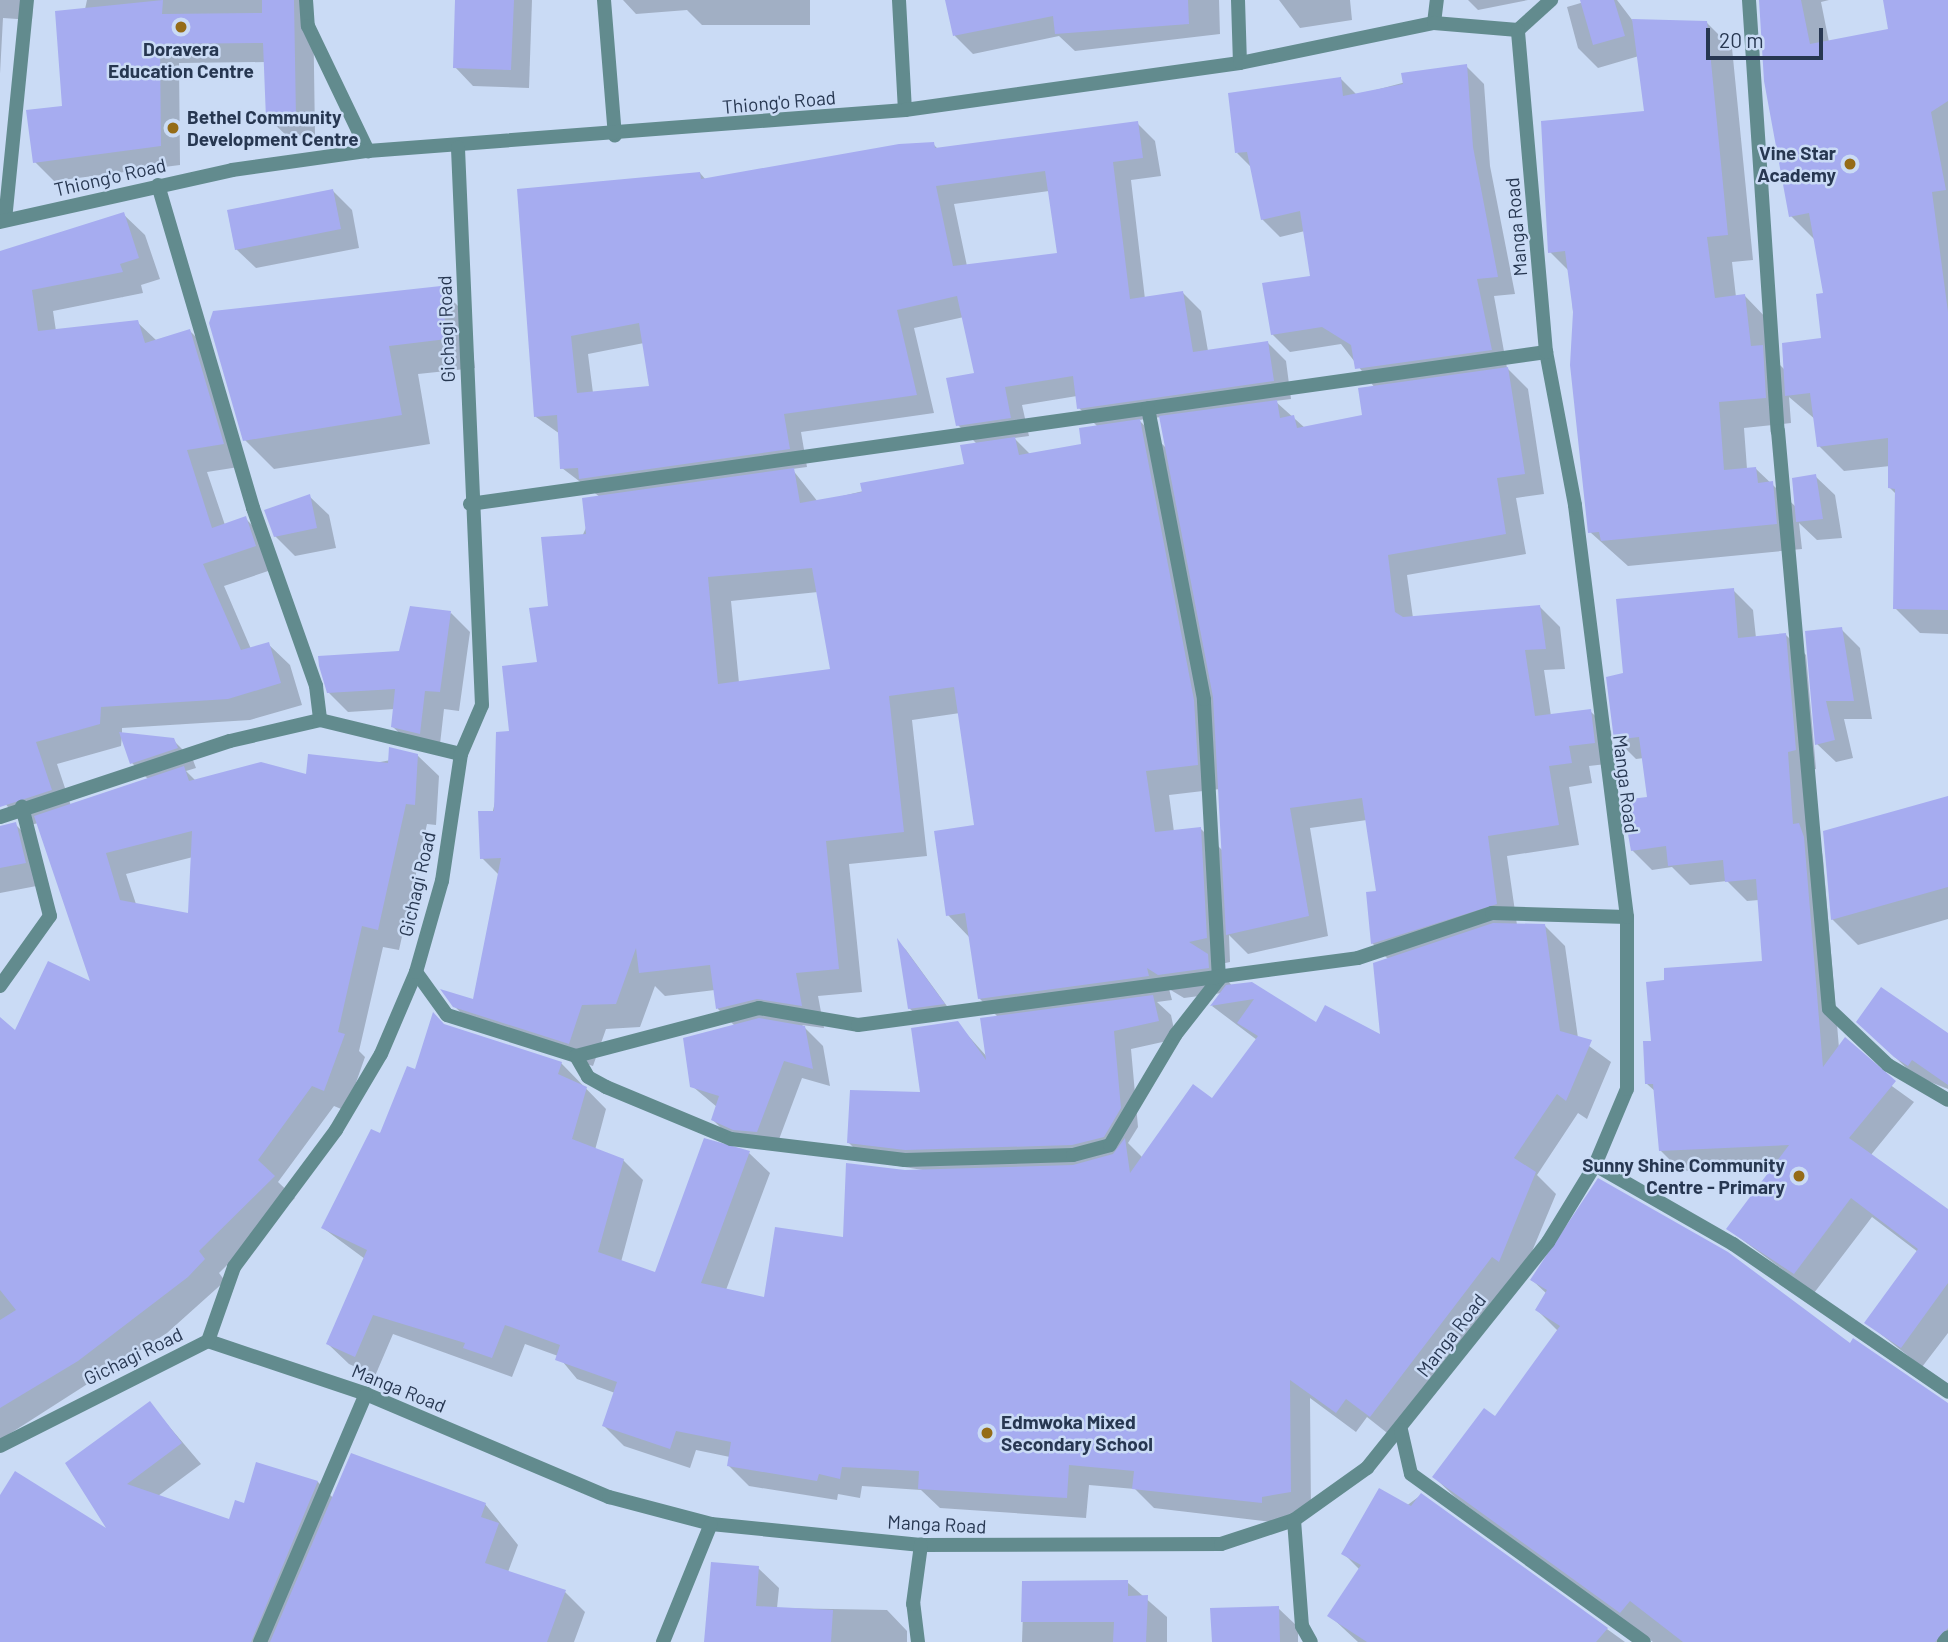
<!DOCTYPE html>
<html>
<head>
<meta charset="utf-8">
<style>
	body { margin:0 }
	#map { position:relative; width:1948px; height:1642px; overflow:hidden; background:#cadbf5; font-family:Barlow,sans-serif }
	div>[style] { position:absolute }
	.shadow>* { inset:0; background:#0003 }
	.building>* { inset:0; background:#a6acf0 }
	.minor>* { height:14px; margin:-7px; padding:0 7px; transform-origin:7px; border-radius:7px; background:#628b8e }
	.dots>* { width:19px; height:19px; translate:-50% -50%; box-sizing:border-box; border:4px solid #cadbf5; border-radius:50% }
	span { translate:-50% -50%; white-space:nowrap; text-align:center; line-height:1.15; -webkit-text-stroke:5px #cadbf5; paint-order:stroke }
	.poi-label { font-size:19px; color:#273751; font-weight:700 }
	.left { translate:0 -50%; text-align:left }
	.right { translate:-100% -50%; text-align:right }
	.street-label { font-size:19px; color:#273751 }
	.scale { position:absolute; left:1706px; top:28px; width:117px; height:32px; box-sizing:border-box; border:4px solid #273751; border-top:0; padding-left:9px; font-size:21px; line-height:24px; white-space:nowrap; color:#273751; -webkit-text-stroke:5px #cadbf5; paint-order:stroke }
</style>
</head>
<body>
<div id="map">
	<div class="shadow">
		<i style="clip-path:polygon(0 0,33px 0,32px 20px,3px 18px,0 74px)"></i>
		<i style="clip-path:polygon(87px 0,313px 0,315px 136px,288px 137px,268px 118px,266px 62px,179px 63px,180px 165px,54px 181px,35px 162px,64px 107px)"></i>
		<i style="clip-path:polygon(457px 0,532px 0,529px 88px,473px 86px,455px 67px)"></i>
		<i style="clip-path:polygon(623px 0,810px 0,810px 25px,702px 25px,687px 10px,636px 14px)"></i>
		<i style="clip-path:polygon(947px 0,1219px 0,1220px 34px,1075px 51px,1059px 36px,973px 54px,955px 36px)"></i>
		<i style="clip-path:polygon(1279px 0,1350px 0,1352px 20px,1300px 28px)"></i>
		<i style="clip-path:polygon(1468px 0,1528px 0,1478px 10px)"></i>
		<i style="clip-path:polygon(1591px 0,1617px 0,1633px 21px,1706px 22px,1732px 48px,1753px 260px,1732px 262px,1736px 297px,1745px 296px,1770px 322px,1774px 359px,1785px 370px,1823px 339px,1825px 295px,1816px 241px,1791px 216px,1760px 0,1829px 0,1821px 2px,1829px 42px,1890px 31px,1898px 0,1948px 5px,1948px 634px,1920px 633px,1895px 608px,1897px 495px,1890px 488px,1890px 466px,1844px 471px,1819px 446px,1816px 420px,1789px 397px,1791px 423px,1744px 428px,1747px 469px,1755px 468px,1796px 507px,1815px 476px,1835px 495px,1842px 538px,1817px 540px,1799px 523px,1802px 549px,1628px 566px,1590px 532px,1570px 272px,1550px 252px,1646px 112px,1639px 56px,1598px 68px,1578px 48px,1567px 7px)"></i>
		<i style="clip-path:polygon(evenodd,1466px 66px,1484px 84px,1490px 166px,1515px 294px,1494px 296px,1507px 368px,1528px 389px,1544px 494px,1516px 498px,1526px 554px,1407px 575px,1413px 618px,1540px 607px,1560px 627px,1565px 669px,1544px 670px,1551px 716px,1590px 711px,1611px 731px,1615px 763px,1589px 766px,1592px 783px,1569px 787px,1579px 845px,1507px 856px,1517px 925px,1545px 926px,1565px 946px,1578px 1038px,1611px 1062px,1587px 1119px,1578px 1113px,1537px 1175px,1556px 1194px,1520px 1280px,1391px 1436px,1367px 1417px,1356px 1432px,1310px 1398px,1311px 1512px,1281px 1523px,1154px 1508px,1135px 1489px,1089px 1485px,1086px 1518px,940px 1508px,921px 1490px,862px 1486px,860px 1498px,838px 1494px,837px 1500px,749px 1486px,729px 1466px,730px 1457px,696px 1450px,690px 1468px,624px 1446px,604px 1426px,615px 1393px,577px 1379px,558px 1356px,525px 1344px,512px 1377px,393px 1334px,375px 1376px,349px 1364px,328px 1344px,365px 1259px,323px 1228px,445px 1026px,561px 1063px,606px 1109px,595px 1150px,623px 1160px,643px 1180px,621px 1262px,656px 1274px,705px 1140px,749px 1153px,770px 1173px,726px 1290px,766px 1300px,844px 1239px,905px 1171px,929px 1171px,867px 1161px,849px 1143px,923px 1094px,957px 1023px,988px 1058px,999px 1018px,979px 998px,971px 939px,948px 915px,976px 827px,960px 713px,912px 720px,927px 856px,849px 864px,862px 992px,818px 996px,824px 1028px,802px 1025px,823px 1046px,830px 1086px,802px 1078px,775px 1150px,731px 1138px,713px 1120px,717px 1107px,692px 1086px,735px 1026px,718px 1009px,715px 990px,665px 996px,655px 986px,640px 1027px,606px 1029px,593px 1066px,479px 1030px,454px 1006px,474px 1001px,500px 876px,482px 858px,511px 733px,539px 663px,550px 607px,600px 497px,562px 468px,560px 434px,536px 417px,519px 191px,700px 173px,706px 180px,933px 144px,939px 150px,1137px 123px,1155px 141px,1161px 176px,1131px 180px,1145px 299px,1183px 293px,1201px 311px,1208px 351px,1267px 342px,1286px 361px,1291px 399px,1275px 401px,1305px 428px,1364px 417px,1375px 388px,1341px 344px,1290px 352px,1272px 334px,1312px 277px,1305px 231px,1280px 237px,1262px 219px,1251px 167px,1237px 153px,1341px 79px,1357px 95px,1466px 66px,1049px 191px,1059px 255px,967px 266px,954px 204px,1049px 191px,1466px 66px,964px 317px,976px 374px,958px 425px,977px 444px,966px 466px,818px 502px,792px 469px,807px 467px,801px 432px,934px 413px,914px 328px,964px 317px,1466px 66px,644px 343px,651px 387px,593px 393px,588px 354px,644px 343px,1466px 66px,1077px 396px,1079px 408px,1098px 427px,1083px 445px,1031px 455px,1014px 438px,1029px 436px,1022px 405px,1077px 396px,1466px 66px,1161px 417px,1167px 449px,1139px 420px,1161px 417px,1466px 66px,818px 592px,832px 670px,739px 683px,731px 601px,818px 592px,1466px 66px,1220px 789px,1224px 852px,1201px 829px,1174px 832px,1169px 795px,1220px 789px,1466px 66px,1367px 820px,1378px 893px,1372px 943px,1389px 960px,1382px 1037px,1316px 1024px,1232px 986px,1216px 965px,1230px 962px,1229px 935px,1248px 954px,1328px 936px,1310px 828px,1367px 820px,1466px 66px,1169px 989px,1184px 998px,1222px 993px,1212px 1006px,1257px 1040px,1213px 1100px,1143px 1158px,1128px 1143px,1138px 1127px,1131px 1049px,1176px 1039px,1171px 1015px,1157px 1002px,1172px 1000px,1169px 989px)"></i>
		<i style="clip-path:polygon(332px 190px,352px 210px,359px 248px,256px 268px,236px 249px)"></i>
		<i style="clip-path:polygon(evenodd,123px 214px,145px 235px,160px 279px,141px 285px,143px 293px,53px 311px,56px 331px,137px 322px,157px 341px,190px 331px,211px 352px,245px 466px,207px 472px,225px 525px,245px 518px,267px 540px,277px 568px,224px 586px,251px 649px,268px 644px,290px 665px,302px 705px,250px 720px,122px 728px,122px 734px,173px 740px,193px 760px,196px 768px,186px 771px,196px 781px,307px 776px,417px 755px,439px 776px,436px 825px,427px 824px,399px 950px,383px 947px,359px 1051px,365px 1057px,346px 1111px,334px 1106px,278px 1182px,295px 1198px,219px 1273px,225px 1281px,167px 1333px,0 1440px,0 1020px,16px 1033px,93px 984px,38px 823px,24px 827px,0 797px,0 256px,123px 214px,122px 735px,132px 763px,149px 780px,71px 806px,57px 764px,121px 746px,122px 735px,123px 214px,193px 857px,190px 915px,136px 904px,126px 874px,193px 857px)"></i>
		<i style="clip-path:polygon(440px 288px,469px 317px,475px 368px,418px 374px,430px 444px,274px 469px,245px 440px)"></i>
		<i style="clip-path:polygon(309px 496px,329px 515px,336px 548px,295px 556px,275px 536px)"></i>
		<i style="clip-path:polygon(1733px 590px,1753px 610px,1756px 638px,1786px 635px,1806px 655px,1816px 769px,1807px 771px,1823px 858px,1839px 1048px,1914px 1102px,1870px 1156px,1948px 1214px,1948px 1333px,1922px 1367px,1867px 1323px,1918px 1252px,1872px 1217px,1814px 1293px,1728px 1229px,1776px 1166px,1681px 1171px,1661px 1151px,1656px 1092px,1647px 1084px,1652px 1043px,1764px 962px,1759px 900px,1747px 901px,1727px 881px,1690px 885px,1672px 867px,1652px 870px,1632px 850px,1649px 799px,1644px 758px,1636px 759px,1616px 739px,1625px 675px)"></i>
		<i style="clip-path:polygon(451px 613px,470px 632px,459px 711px,444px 709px,439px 753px,413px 746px,393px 727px,395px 709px,348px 712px,328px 692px,401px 653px)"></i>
		<i style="clip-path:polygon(1841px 629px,1860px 648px,1872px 719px,1844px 719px,1853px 758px,1836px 762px,1817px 744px,1807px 633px)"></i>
		<i style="clip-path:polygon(1948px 798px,1948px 919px,1858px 945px,1832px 919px)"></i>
		<i style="clip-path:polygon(15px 824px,37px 846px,47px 884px,0 893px,0 827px)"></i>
		<i style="clip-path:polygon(899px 943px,906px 950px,952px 1013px,919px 1017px,909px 1008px)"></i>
		<i style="clip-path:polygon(1948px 1035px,1948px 1089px,1915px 1076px,1878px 1041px)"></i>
		<i style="clip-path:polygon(1532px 1280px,1850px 1346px,1948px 1406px,1948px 1642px,1653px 1642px,1455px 1497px,1434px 1477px,1496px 1419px,1558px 1331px,1537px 1310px,1547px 1294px)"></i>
		<i style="clip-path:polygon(150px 1404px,201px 1464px,158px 1496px,230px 1521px,245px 1505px,257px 1464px,318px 1482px,334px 1499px,485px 1504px,518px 1545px,508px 1572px,565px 1592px,585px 1612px,574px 1642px,0 1642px,0 1499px,112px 1533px)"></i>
		<i style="clip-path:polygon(1421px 1495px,1625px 1642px,1358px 1642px,1329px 1615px,1360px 1570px,1343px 1553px)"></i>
		<i style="clip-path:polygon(758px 1568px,779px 1588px,777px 1608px,887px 1610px,907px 1631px,907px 1642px,706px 1642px)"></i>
		<i style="clip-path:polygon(1127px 1582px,1167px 1617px,1167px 1642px,1022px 1642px,1024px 1583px)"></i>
		<i style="clip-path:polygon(1278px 1608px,1298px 1627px,1298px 1642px,1213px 1642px)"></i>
	</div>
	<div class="building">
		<i style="clip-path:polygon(163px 0,162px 14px,262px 13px,262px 0,294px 0,296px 118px,266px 119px,263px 43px,160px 44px,161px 146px,33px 163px,26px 110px,62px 106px,55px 11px)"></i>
		<i style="clip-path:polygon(455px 0,514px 0,511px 70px,453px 68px)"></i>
		<i style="clip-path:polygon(945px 0,1188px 0,1189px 24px,1055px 34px,1053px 16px,953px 36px)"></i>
		<i style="clip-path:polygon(1580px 0,1614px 0,1625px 36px,1593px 45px)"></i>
		<i style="clip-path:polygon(1759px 0,1801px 0,1810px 44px,1888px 29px,1883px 0,1948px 0,1948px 101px,1931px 112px,1946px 190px,1932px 192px,1948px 312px,1948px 610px,1893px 609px,1895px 489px,1888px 488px,1888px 438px,1817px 447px,1810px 393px,1785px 396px,1782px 343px,1821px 338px,1816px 294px,1823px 293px,1809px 213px,1789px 217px,1764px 81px)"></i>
		<i style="clip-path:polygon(1632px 19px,1707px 21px,1728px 235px,1707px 237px,1715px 298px,1745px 294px,1751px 346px,1763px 345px,1766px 398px,1719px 402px,1724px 470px,1756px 467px,1758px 483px,1773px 481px,1777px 524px,1601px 541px,1599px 532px,1588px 533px,1570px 365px,1573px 312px,1565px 251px,1548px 253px,1541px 121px,1644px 111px)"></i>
		<i style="clip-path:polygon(1467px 64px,1473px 147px,1498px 277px,1477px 279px,1492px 350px,1355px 369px,1351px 345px,1322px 327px,1271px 335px,1262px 283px,1310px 276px,1300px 211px,1261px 220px,1247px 152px,1235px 153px,1228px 93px,1341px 77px,1343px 96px,1403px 84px,1401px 73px)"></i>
		<i style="clip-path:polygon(evenodd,1138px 121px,1143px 158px,1113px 162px,1130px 299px,1183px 291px,1193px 352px,1268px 341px,1274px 381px,1077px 409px,1073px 376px,1005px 387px,1011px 418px,956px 426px,946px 378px,974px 373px,957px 296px,897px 310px,917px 395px,784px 414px,790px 449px,579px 479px,578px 468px,560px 469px,557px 415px,534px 417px,517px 189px,700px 172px,701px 179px,899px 144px,934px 142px,935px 148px,1138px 121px,1045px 171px,1057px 253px,953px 266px,936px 186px,1045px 171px,1138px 121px,639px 323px,649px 386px,577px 393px,571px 336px,639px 323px)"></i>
		<i style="clip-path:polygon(333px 189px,341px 229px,235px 250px,227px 210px)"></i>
		<i style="clip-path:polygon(124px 212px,139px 258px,120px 264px,123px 272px,32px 290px,38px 331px,138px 320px,145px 343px,190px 329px,224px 444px,187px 450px,212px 528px,246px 516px,256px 546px,203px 564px,241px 650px,269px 642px,281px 683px,228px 699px,101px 707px,100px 724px,36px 742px,52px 790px,0 807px,0 251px)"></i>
		<i style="clip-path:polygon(441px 286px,447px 339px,389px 346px,402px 415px,243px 441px,209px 323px,213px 311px)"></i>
		<i style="clip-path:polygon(1508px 367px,1525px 474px,1497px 478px,1506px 534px,1388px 555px,1395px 612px,1403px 617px,1540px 605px,1546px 649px,1525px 650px,1535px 716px,1591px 709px,1595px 743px,1569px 746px,1572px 763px,1549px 766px,1559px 825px,1488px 836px,1497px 904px,1371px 944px,1366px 892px,1376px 891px,1362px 798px,1290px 808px,1309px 916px,1226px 935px,1213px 697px,1159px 416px,1277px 400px,1280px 418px,1294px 415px,1297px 428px,1362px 415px,1358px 388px)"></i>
		<i style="clip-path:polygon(evenodd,1140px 419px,1194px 700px,1198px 765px,1146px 771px,1155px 832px,1201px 827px,1207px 938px,1189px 942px,1208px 954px,1209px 968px,1158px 975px,1147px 968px,1149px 976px,978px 999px,965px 913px,946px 916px,934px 831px,974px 825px,954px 687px,889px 696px,904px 832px,826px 841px,839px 969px,796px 973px,802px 1006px,757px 999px,716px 1009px,710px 965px,639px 973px,636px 948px,616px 1004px,582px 1005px,569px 1044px,453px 1007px,440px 989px,473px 999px,501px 858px,480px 859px,478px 811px,494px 811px,496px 732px,509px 731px,502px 666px,537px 662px,529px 608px,548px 606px,541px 537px,586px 534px,582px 498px,794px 468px,800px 503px,862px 492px,860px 483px,964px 464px,960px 445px,1015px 437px,1019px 455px,1081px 444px,1079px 428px,1140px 419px,812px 568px,830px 669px,718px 684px,708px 577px,812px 568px)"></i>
		<i style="clip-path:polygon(1816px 474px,1823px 519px,1796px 522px,1792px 478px)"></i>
		<i style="clip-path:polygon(310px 494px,317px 528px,274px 537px,264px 510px)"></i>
		<i style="clip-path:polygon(1734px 588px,1738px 638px,1786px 633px,1796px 750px,1788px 752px,1793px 824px,1799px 823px,1804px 837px,1823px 1067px,1845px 1037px,1896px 1081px,1849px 1138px,1948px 1209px,1948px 1283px,1901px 1348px,1864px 1323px,1918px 1249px,1851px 1198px,1794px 1274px,1726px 1229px,1789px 1145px,1659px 1151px,1653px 1084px,1645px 1084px,1643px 1041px,1651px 1041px,1646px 982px,1664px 980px,1664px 968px,1762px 961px,1756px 879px,1725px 882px,1723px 860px,1668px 866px,1666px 846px,1631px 851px,1622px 800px,1647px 797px,1639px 737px,1614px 740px,1606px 677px,1623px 673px,1616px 599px)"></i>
		<i style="clip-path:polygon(410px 606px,451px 611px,440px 692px,425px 691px,420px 734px,391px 727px,395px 689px,327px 693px,319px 666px,318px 656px,399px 651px)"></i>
		<i style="clip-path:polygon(1842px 627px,1854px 701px,1826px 701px,1835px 740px,1815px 745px,1805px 631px)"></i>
		<i style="clip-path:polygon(119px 732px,174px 738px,178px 748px,130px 764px)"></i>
		<i style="clip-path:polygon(evenodd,389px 747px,418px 754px,415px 805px,406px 804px,378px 930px,362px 926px,338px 1032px,345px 1034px,324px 1091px,312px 1086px,258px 1160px,275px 1176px,199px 1251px,205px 1259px,188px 1277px,78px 1361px,0 1408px,0 1320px,16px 1310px,0 1290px,0 1017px,15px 1030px,48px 961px,90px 981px,34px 816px,184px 766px,189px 781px,261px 762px,306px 774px,308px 754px,388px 763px,389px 747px,192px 831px,188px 913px,120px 900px,106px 853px,192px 831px)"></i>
		<i style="clip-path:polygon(1948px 796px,1948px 887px,1831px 920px,1823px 831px)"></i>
		<i style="clip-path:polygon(16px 822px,26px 863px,0 868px,0 826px)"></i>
		<i style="clip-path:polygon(1493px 923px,1545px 924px,1560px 1031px,1592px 1040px,1566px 1101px,1557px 1094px,1514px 1158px,1536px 1172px,1499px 1262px,1492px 1257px,1370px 1417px,1346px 1399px,1336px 1413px,1290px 1380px,1291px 1492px,1262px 1497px,1262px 1503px,1132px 1489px,1134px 1471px,1069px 1465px,1067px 1498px,918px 1489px,919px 1471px,842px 1467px,840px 1479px,819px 1474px,817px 1481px,727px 1466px,731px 1442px,676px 1431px,670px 1449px,602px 1426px,617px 1382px,555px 1360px,560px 1345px,505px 1325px,492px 1358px,463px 1348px,465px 1343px,373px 1315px,355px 1357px,326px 1344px,367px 1250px,321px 1228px,371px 1129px,380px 1133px,407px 1066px,415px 1069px,433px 1012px,444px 1024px,562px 1062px,558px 1074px,587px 1087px,572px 1139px,624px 1159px,598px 1252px,655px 1272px,704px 1138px,750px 1151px,701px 1283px,764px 1297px,775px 1227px,843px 1237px,846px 1163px,905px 1170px,1073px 1165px,1113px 1154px,1125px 1138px,1130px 1173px,1193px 1084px,1212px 1098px,1258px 1036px,1237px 1023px,1254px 999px,1210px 1006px,1226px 985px,1252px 982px,1316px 1022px,1325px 1005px,1380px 1034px,1373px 963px)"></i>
		<i style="clip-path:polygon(897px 938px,945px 1004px,908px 1009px)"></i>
		<i style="clip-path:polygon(1881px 987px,1948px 1033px,1948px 1085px,1912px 1060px,1908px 1066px,1894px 1057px,1856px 1022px)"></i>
		<i style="clip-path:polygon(1153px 995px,1159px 1021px,1114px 1031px,1121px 1108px,1104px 1137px,1072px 1145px,905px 1150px,847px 1143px,850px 1090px,920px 1092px,911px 1028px,958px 1021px,986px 1060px,980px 1018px)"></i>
		<i style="clip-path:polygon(759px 1018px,805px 1026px,813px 1069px,784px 1061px,757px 1132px,733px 1130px,711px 1120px,719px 1096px,690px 1087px,683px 1038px)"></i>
		<i style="clip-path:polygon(1598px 1178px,1728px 1252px,1850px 1343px,1853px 1338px,1948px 1403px,1948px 1628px,1935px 1642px,1683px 1642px,1630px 1601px,1620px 1613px,1432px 1477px,1484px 1408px,1495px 1416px,1560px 1326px,1535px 1310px,1547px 1290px,1530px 1280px)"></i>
		<i style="clip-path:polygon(150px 1401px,182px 1443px,127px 1484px,229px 1519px,235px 1500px,244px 1503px,256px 1462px,318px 1481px,251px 1642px,0 1642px,0 1495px,15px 1471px,106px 1528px,65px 1463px)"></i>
		<i style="clip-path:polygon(351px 1453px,486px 1503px,481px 1517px,499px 1523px,485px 1563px,566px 1590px,547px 1642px,270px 1642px)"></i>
		<i style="clip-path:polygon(1379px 1488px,1411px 1506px,1421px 1493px,1608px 1628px,1596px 1642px,1367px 1642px,1327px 1616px,1361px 1565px,1341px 1554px)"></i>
		<i style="clip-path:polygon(711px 1562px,759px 1566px,756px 1606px,833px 1610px,831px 1642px,704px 1642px)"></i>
		<i style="clip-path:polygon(1128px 1580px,1128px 1596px,1148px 1595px,1146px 1642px,1113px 1642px,1114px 1622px,1021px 1622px,1022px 1581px)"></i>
		<i style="clip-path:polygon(1279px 1606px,1280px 1642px,1212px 1642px,1210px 1608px)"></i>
	</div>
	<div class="minor">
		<i style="left:306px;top:0;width:26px;rotate:86deg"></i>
		<i style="left:308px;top:26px;width:139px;rotate:64.4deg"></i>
		<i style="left:604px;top:0;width:136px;rotate:85.4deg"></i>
		<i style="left:899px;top:0;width:110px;rotate:86.9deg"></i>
		<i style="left:1238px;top:0;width:63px;rotate:88.2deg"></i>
		<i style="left:1749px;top:0;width:432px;rotate:86.2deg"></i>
		<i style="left:1778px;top:431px;width:580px;rotate:84.96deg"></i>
		<i style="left:1829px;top:1009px;width:81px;rotate:43.5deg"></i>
		<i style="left:1888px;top:1065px;width:69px;rotate:30.3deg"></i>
		<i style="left:1434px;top:23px;width:23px;rotate:-83deg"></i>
		<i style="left:158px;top:185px;width:337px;rotate:73.6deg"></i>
		<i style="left:253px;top:508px;width:189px;rotate:70.5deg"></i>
		<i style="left:316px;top:686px;width:34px;rotate:83deg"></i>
		<i style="left:5px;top:220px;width:221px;rotate:-84.3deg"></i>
		<i style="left:0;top:222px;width:238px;rotate:-12.6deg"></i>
		<i style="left:232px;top:170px;width:137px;rotate:-8deg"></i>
		<i style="left:368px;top:151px;width:539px;rotate:-4.37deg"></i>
		<i style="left:905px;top:110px;width:338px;rotate:-8deg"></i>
		<i style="left:1240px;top:63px;width:198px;rotate:-11.7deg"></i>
		<i style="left:1434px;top:23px;width:84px;rotate:4.8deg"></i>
		<i style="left:1518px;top:30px;width:45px;rotate:-42.3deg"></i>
		<i style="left:470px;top:504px;width:1087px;rotate:-8.04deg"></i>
		<i style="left:0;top:817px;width:242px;rotate:-18.3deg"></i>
		<i style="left:230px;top:741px;width:92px;rotate:-13.1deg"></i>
		<i style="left:320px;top:720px;width:145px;rotate:13.6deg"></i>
		<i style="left:416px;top:972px;width:53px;rotate:54.2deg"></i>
		<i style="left:447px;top:1015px;width:135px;rotate:17.6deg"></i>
		<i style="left:576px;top:1056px;width:24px;rotate:60deg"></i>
		<i style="left:588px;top:1077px;width:21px;rotate:29deg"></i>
		<i style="left:606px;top:1087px;width:135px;rotate:22.6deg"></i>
		<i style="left:731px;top:1139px;width:175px;rotate:6.9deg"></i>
		<i style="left:905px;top:1160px;width:168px;rotate:-1.7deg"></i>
		<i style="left:1073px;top:1155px;width:38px;rotate:-15deg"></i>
		<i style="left:1110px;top:1145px;width:129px;rotate:-59.3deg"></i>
		<i style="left:1176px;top:1034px;width:70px;rotate:-52deg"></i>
		<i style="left:1219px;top:979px;width:280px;rotate:-93.1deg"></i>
		<i style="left:1204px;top:699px;width:296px;rotate:-100.9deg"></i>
		<i style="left:0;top:986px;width:86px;rotate:-54.5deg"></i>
		<i style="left:50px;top:916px;width:113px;rotate:-104.4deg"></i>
		<i style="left:576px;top:1056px;width:189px;rotate:-14.7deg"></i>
		<i style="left:759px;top:1008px;width:100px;rotate:9.7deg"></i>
		<i style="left:858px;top:1025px;width:504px;rotate:-7.63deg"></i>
		<i style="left:1358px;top:958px;width:141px;rotate:-18.6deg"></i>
		<i style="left:1492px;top:913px;width:135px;rotate:1.7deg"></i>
		<i style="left:1595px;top:1165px;width:159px;rotate:29.8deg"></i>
		<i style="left:1733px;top:1244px;width:261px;rotate:34.5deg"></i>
		<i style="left:208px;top:1341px;width:167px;rotate:18.5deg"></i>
		<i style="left:366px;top:1394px;width:264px;rotate:23deg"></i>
		<i style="left:609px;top:1497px;width:106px;rotate:14.8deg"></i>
		<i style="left:711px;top:1524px;width:211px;rotate:5.7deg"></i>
		<i style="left:921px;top:1545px;width:300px;rotate:-0.2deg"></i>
		<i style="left:1221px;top:1544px;width:77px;rotate:-18.2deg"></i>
		<i style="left:1294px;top:1520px;width:90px;rotate:-35.5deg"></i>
		<i style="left:1367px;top:1468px;width:290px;rotate:-51.3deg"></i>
		<i style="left:1548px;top:1242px;width:90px;rotate:-58.6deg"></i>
		<i style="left:1595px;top:1165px;width:82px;rotate:-67.2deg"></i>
		<i style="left:1627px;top:1089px;width:172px;rotate:-90deg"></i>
		<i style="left:1627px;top:917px;width:415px;rotate:-97.2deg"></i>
		<i style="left:1575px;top:505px;width:156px;rotate:-100.7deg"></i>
		<i style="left:1546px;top:352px;width:323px;rotate:-95deg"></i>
		<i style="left:1401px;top:1430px;width:45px;rotate:77.2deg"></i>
		<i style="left:1411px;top:1474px;width:287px;rotate:35.8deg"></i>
		<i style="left:0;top:1446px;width:233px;rotate:-26.8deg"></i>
		<i style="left:208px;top:1341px;width:78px;rotate:-70.6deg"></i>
		<i style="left:234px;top:1267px;width:171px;rotate:-53.3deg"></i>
		<i style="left:336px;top:1130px;width:88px;rotate:-59.4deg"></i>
		<i style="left:381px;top:1054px;width:89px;rotate:-66.9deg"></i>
		<i style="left:416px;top:972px;width:95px;rotate:-74.1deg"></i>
		<i style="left:442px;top:881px;width:128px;rotate:-81.5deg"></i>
		<i style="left:461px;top:754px;width:53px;rotate:-66.8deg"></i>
		<i style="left:482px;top:705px;width:558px;rotate:-92.47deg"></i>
		<i style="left:1294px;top:1520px;width:106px;rotate:85.7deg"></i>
		<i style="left:1302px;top:1626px;width:18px;rotate:61deg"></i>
		<i style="left:260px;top:1642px;width:270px;rotate:-66.9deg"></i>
		<i style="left:663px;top:1642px;width:127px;rotate:-67.9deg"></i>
		<i style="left:918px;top:1642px;width:38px;rotate:-97deg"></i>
		<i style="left:913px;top:1604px;width:60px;rotate:-82.3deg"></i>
		<i style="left:1944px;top:1642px;width:6px;rotate:-51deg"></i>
	</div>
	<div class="dots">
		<i style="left:181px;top:27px;background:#956c17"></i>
		<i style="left:173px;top:128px;background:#956c17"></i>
		<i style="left:1850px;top:164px;background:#956c17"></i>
		<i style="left:1799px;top:1176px;background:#956c17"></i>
		<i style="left:987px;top:1433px;background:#956c17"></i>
	</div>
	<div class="poi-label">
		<span style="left:181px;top:60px">Doravera<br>Education Centre</span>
		<span class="left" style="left:187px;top:128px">Bethel Community<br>Development Centre</span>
		<span class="right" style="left:1836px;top:164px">Vine Star<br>Academy</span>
		<span class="right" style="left:1785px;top:1176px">Sunny Shine Community<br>Centre - Primary</span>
		<span class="left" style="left:1001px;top:1433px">Edmwoka Mixed<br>Secondary School</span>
	</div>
	<div class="street-label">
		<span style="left:779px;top:102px;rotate:-5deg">Thiong'o Road</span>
		<span style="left:110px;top:177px;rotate:-13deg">Thiong'o Road</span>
		<span style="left:1516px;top:227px;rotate:-95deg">Manga Road</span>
		<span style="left:446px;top:329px;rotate:-92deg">Gichagi Road</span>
		<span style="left:1626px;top:784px;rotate:83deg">Manga Road</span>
		<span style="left:417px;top:884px;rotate:-77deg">Gichagi Road</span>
		<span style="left:1451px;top:1335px;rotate:-52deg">Manga Road</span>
		<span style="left:133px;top:1356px;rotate:-26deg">Gichagi Road</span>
		<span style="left:399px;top:1388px;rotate:22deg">Manga Road</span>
		<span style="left:937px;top:1524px;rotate:3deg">Manga Road</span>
	</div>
	<div class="scale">20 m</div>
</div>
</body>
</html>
